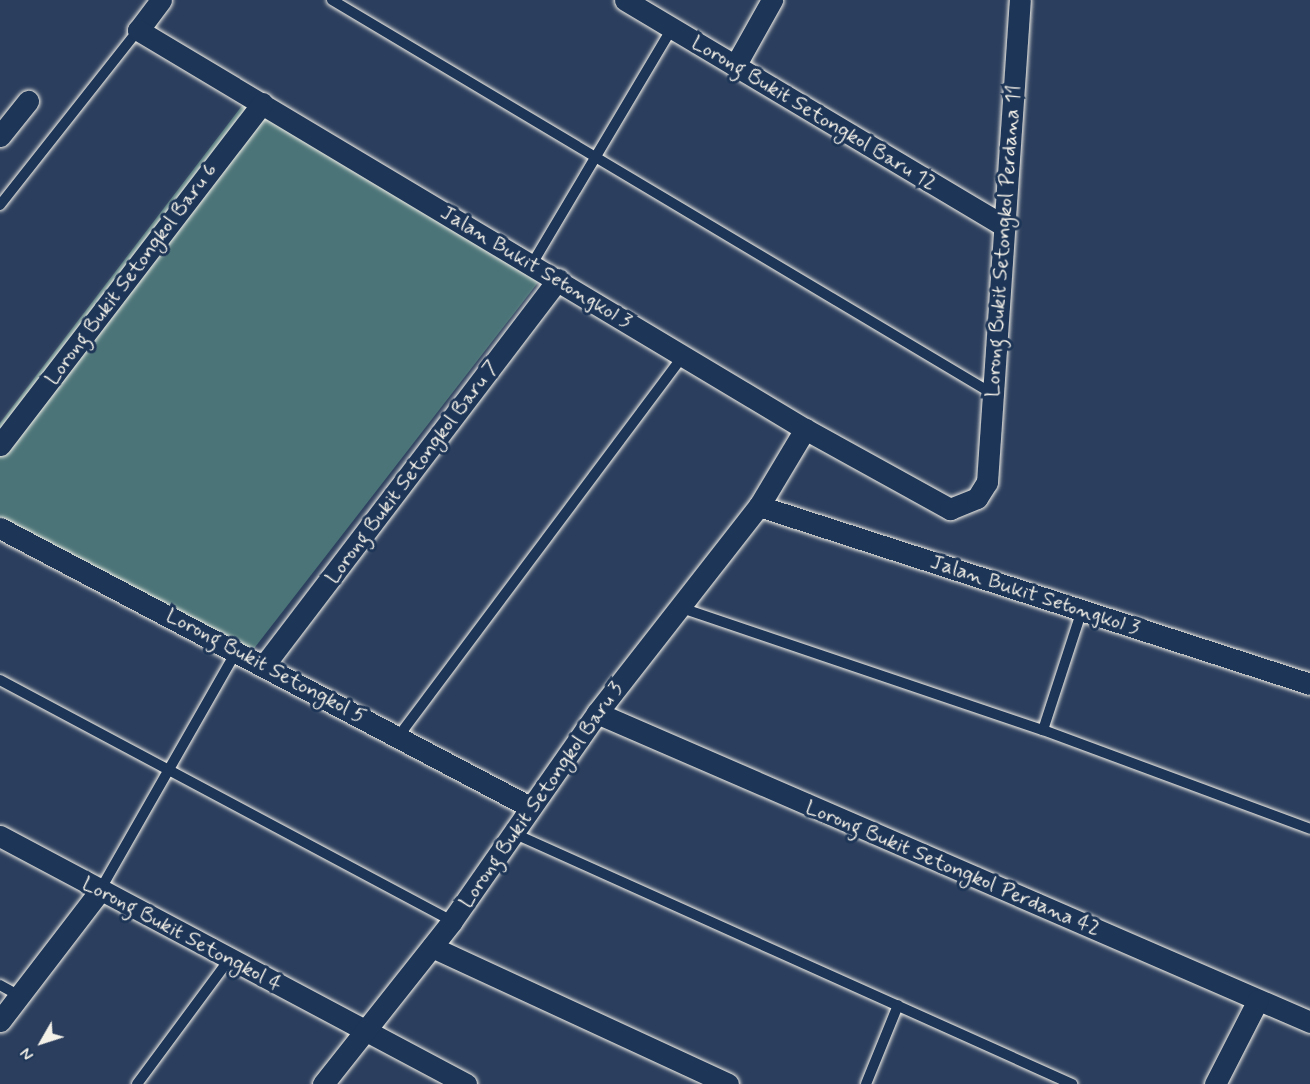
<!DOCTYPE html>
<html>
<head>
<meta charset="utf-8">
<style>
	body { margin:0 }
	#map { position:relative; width:1310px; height:1084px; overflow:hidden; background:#2b3e5d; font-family:Mynerve,sans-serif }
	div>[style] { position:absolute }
	.green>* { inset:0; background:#4b7478 }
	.roads { filter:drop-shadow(0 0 2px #f4f1e8) drop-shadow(0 0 2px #f4f1e8) }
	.lane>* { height:10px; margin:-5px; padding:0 5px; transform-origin:5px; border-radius:5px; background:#1d3557 }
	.street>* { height:21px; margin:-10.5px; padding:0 10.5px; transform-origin:10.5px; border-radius:10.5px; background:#1d3557 }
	span { translate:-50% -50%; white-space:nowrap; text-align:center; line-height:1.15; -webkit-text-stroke:6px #1d3557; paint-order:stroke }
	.street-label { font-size:21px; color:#f4f1e8 }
	.north { position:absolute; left:12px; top:1012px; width:60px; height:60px; -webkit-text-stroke:4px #1d3557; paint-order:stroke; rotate:231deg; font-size:16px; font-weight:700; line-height:24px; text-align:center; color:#f4f1e8 }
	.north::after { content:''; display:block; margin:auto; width:21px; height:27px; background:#f4f1e8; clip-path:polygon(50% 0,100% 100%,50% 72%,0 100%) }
</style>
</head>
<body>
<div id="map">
	<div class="green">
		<i style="clip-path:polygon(254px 90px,550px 267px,249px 655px,0 520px,0 423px)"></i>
	</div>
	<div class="roads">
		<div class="lane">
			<i style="left:332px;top:0;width:770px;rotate:30.8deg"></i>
			<i style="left:0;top:205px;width:223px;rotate:-51.7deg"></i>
			<i style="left:532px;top:264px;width:274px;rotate:-59.3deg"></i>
			<i style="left:679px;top:607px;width:384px;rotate:18.7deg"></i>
			<i style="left:1043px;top:730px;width:285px;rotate:20.3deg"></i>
			<i style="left:0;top:680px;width:512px;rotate:28.07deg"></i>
			<i style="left:1043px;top:730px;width:126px;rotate:-72deg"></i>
			<i style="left:398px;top:737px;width:477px;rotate:-53.2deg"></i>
			<i style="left:513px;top:833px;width:613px;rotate:24.18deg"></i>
			<i style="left:99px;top:892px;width:279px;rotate:-60.3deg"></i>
			<i style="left:0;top:985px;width:23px;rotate:29deg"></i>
			<i style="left:137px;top:1084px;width:158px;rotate:-53.5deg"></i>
			<i style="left:866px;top:1084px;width:85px;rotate:-67.9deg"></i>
		</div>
		<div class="street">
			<i style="left:161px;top:0;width:38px;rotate:127deg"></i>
			<i style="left:138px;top:30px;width:777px;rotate:30.89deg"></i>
			<i style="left:805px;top:429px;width:166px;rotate:28.9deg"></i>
			<i style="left:950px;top:509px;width:29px;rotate:-22deg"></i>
			<i style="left:977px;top:498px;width:19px;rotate:-58deg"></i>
			<i style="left:987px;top:482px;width:483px;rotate:-86.1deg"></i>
			<i style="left:625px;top:0;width:441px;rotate:30.8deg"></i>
			<i style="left:735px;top:66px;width:76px;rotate:-60.7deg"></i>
			<i style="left:0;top:136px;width:45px;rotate:-51.3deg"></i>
			<i style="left:0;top:445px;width:431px;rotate:-52.5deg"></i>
			<i style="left:759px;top:506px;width:579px;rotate:17.9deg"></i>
			<i style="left:0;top:528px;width:599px;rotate:27.76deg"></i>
			<i style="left:265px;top:664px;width:484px;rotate:-52.7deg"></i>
			<i style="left:597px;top:713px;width:777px;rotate:23.43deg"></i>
			<i style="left:0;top:836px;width:528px;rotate:28.02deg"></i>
			<i style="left:432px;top:947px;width:326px;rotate:24.8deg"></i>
			<i style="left:0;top:1021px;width:163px;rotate:-52.5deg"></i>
			<i style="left:323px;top:1084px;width:208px;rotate:-51.6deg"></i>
			<i style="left:452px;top:921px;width:254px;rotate:-55.1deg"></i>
			<i style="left:597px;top:713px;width:263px;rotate:-52deg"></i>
			<i style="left:759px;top:506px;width:90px;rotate:-59.1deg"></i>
			<i style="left:1215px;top:1084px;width:94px;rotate:-62.9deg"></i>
		</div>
	</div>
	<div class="street-label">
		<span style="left:814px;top:113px;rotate:31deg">Lorong Bukit Setongkol Baru 12</span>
		<span style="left:1003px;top:241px;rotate:-86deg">Lorong Bukit Setongkol Perdana 11</span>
		<span style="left:536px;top:267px;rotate:31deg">Jalan Bukit Setongkol 3</span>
		<span style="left:131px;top:274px;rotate:-53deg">Lorong Bukit Setongkol Baru 6</span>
		<span style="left:412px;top:472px;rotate:-53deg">Lorong Bukit Setongkol Baru 7</span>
		<span style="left:1035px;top:595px;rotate:18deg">Jalan Bukit Setongkol 3</span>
		<span style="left:266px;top:666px;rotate:28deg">Lorong Bukit Setongkol 5</span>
		<span style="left:541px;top:795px;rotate:-55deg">Lorong Bukit Setongkol Baru 3</span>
		<span style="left:953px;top:868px;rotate:23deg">Lorong Bukit Setongkol Perdana 42</span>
		<span style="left:182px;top:934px;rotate:28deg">Lorong Bukit Setongkol 4</span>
	</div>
	<div class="north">N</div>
</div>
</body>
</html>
